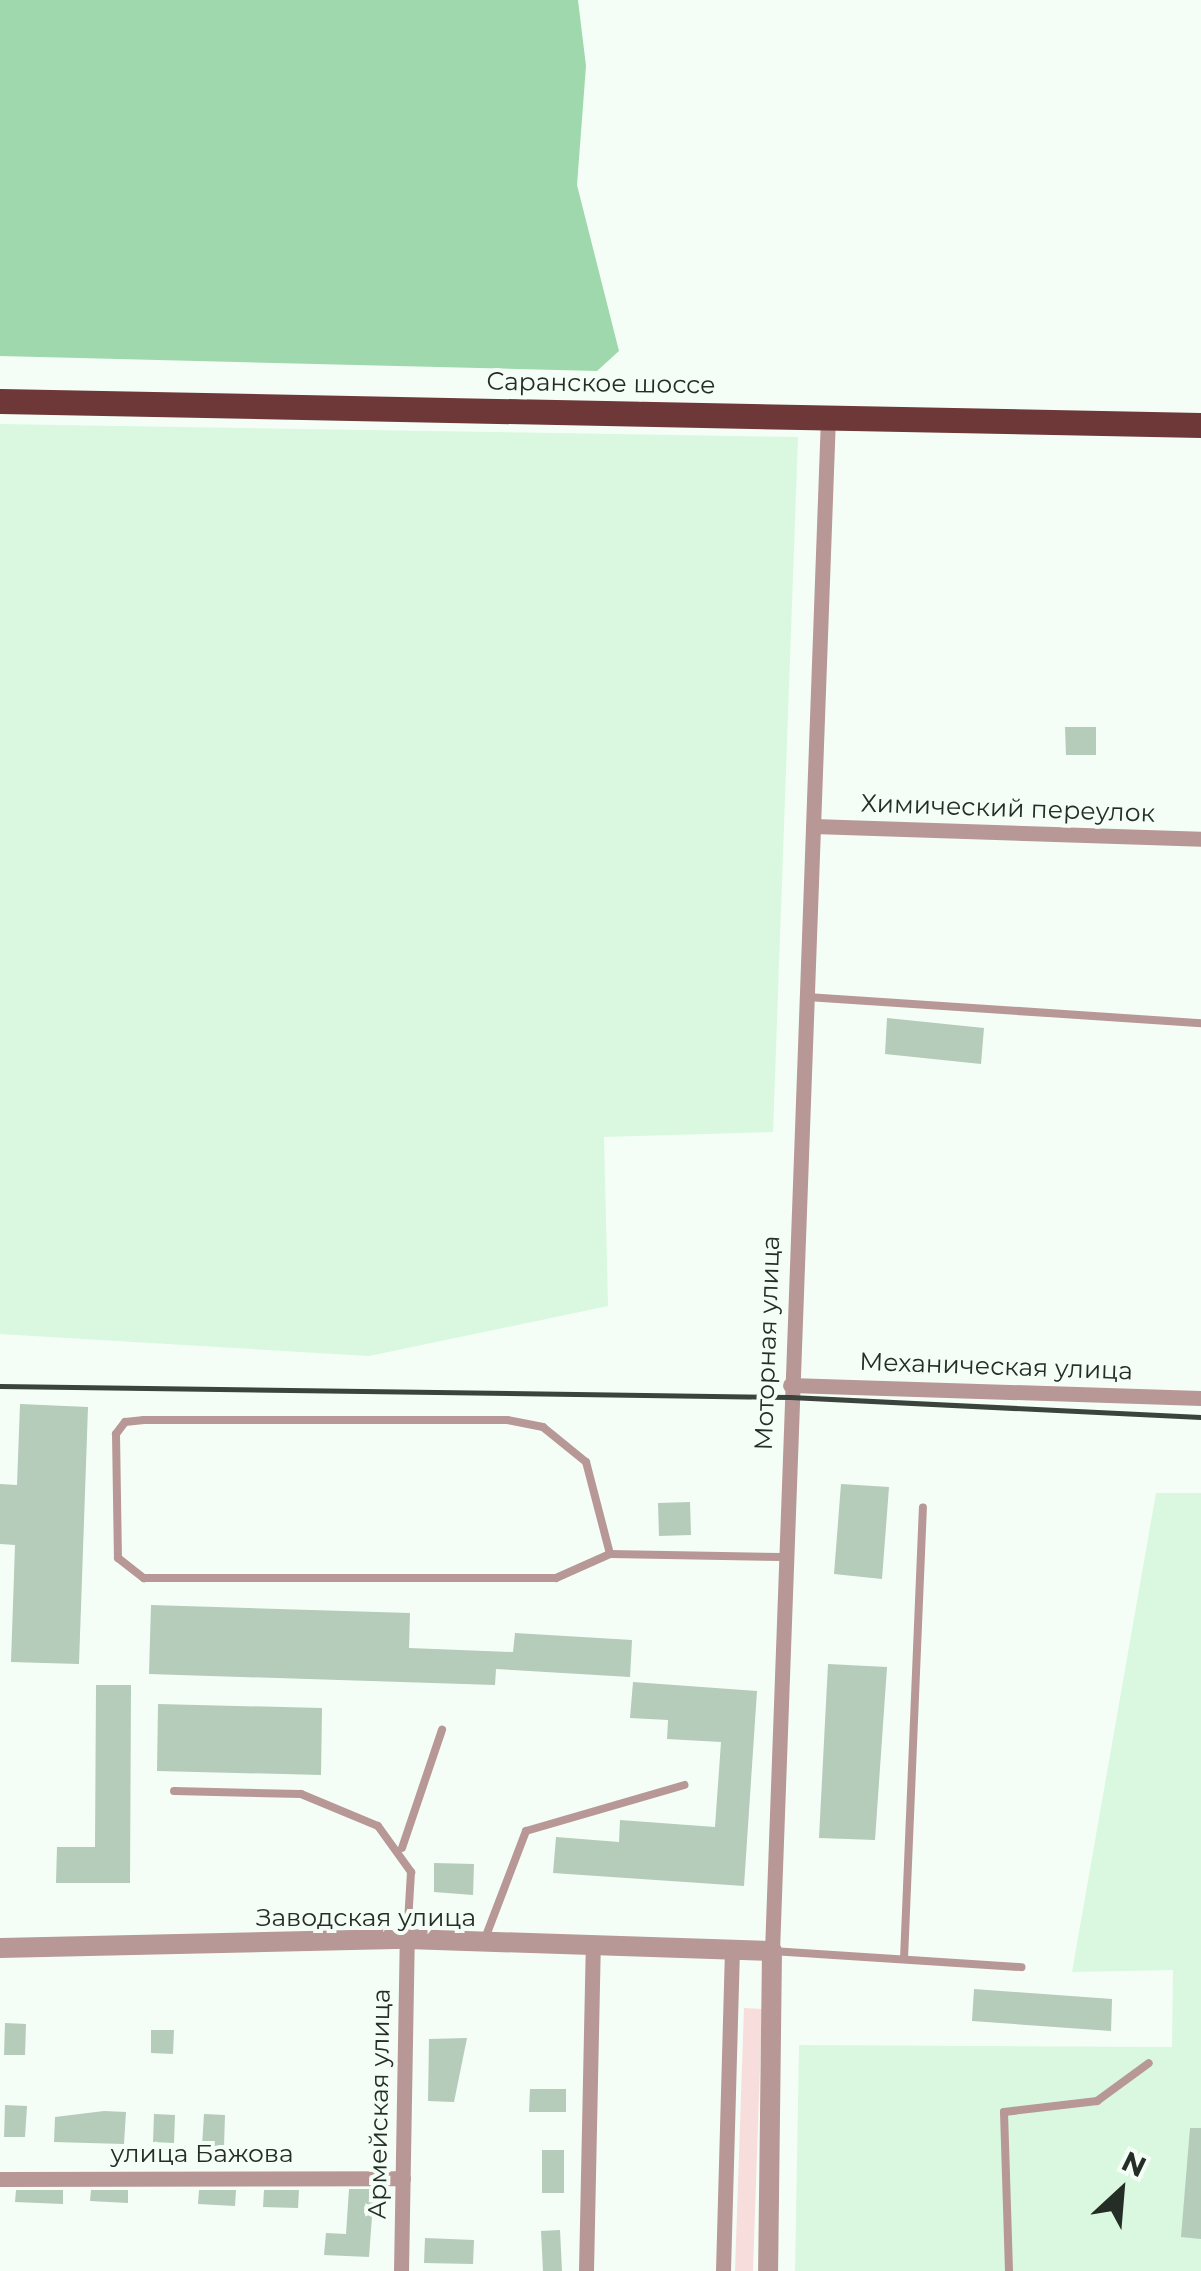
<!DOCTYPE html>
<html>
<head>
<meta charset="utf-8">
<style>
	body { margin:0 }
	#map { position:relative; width:1201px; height:2271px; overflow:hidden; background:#f4fef6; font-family:Montserrat,sans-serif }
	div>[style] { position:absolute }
	.built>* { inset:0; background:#d9f8df }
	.green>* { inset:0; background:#f7dedc }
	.water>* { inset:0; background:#a0d8ad }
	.building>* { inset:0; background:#b4ccb9 }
	.service>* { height:8px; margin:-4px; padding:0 4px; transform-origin:4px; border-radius:4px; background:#b79896 }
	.minor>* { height:15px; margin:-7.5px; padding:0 7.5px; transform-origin:7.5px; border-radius:7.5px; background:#b79896 }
	.tertiary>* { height:20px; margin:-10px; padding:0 10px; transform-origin:10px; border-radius:10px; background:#b79896 }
	.trunk>* { height:25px; margin:-12.5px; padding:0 12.5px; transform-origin:12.5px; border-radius:12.5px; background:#6e3838 }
	.rail>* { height:5px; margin:-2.5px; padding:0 2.5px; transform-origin:2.5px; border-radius:2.5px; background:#3a433c }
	span { translate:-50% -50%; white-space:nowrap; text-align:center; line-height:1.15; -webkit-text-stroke:8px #f4fef6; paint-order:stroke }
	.street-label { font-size:25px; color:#242d26 }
	.north { position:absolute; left:1071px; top:2141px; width:100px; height:100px; -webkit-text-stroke:8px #f4fef6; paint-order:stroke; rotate:26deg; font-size:28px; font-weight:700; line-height:40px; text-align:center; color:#242d26 }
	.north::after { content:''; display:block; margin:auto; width:35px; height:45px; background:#242d26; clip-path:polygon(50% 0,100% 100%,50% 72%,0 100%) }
</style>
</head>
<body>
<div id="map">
	<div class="built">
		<i style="clip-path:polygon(0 424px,798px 437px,773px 1132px,604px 1137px,608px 1306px,369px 1356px,0 1334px)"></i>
		<i style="clip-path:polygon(1156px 1493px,1201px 1493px,1201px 2271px,795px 2271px,799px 2045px,1172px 2047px,1173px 1970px,1072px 1972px)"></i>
	</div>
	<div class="green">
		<i style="clip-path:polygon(744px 2008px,762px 2009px,753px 2271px,735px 2271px)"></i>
	</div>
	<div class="water">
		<i style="clip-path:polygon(0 0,578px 0,586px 66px,577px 185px,619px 351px,597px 371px,0 356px)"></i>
	</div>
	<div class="building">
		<i style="clip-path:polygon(1065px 727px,1096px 727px,1096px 755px,1066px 755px)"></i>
		<i style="clip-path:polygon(887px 1018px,984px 1028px,981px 1064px,885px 1054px)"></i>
		<i style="clip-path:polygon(20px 1404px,88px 1407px,79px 1664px,11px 1662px,15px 1545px,0 1544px,0 1484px,17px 1485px)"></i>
		<i style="clip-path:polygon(841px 1484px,889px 1487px,882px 1579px,834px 1574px)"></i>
		<i style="clip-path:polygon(690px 1502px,691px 1535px,659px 1536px,658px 1503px)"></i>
		<i style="clip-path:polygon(151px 1605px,410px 1613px,409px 1648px,513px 1652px,515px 1633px,632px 1640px,630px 1677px,496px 1669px,495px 1685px,149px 1674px)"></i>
		<i style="clip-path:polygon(828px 1664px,887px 1667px,875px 1840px,819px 1838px)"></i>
		<i style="clip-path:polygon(633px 1682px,757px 1691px,744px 1886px,553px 1873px,556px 1837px,619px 1842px,620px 1820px,715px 1827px,721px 1742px,667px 1739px,668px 1720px,630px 1718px)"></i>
		<i style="clip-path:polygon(96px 1685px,131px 1685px,130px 1883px,56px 1883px,57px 1847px,95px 1847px)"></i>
		<i style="clip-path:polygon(158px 1704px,322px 1708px,321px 1775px,157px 1771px)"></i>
		<i style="clip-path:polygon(434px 1863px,474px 1864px,473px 1895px,434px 1892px)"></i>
		<i style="clip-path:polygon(974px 1989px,1112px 1999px,1111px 2031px,972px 2021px)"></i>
		<i style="clip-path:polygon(5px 2023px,26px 2024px,25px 2055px,4px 2055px)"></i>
		<i style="clip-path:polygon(151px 2030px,174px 2030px,173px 2054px,151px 2053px)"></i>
		<i style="clip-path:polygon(467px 2038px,454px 2102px,428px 2101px,429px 2039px)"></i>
		<i style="clip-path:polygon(530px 2089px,566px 2089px,566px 2112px,529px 2112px)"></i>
		<i style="clip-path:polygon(5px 2105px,27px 2106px,25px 2137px,4px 2137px)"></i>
		<i style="clip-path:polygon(104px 2111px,126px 2112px,124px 2144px,54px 2142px,55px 2117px)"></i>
		<i style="clip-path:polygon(154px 2114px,175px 2115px,174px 2143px,153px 2142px)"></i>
		<i style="clip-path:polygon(204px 2114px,225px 2115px,224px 2146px,202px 2146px)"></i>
		<i style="clip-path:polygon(1190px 2128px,1201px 2128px,1201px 2239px,1181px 2237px)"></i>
		<i style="clip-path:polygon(542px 2150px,564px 2150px,564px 2193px,542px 2193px)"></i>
		<i style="clip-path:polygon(349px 2189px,374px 2189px,369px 2257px,324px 2255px,326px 2233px,346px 2234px)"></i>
		<i style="clip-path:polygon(16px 2190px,63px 2190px,63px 2204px,15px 2202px)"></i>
		<i style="clip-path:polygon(91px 2190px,128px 2190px,128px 2203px,90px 2201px)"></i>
		<i style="clip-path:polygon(199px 2190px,236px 2190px,235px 2206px,198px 2204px)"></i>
		<i style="clip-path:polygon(264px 2190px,299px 2190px,298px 2208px,263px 2207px)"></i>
		<i style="clip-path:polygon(560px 2230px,562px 2271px,543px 2271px,541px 2231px)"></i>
		<i style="clip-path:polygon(425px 2238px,474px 2240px,473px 2264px,424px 2263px)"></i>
	</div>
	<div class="service">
		<i style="left:807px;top:997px;width:395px;rotate:3.8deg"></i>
		<i style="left:610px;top:1554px;width:95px;rotate:-104.6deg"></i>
		<i style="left:586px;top:1462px;width:55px;rotate:-140.9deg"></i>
		<i style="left:543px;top:1427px;width:37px;rotate:-169deg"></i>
		<i style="left:507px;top:1420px;width:363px;rotate:180deg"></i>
		<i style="left:144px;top:1420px;width:19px;rotate:174deg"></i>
		<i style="left:125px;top:1422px;width:15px;rotate:127deg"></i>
		<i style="left:116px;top:1434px;width:124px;rotate:89.1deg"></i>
		<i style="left:118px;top:1558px;width:33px;rotate:38deg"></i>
		<i style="left:144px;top:1578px;width:412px"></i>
		<i style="left:556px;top:1578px;width:59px;rotate:-24deg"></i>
		<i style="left:610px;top:1554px;width:173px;rotate:1deg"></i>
		<i style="left:174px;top:1791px;width:127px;rotate:1.4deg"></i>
		<i style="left:301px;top:1794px;width:83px;rotate:22.6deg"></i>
		<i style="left:378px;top:1826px;width:57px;rotate:54.3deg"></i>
		<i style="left:411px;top:1872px;width:67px;rotate:93.4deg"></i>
		<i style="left:402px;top:1848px;width:125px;rotate:-71.3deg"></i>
		<i style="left:484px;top:1941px;width:118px;rotate:-69.1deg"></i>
		<i style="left:526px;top:1831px;width:165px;rotate:-16.2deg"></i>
		<i style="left:772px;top:1951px;width:250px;rotate:3.7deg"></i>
		<i style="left:904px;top:1959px;width:452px;rotate:-87.6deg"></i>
		<i style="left:1009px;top:2271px;width:159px;rotate:-91.8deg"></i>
		<i style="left:1004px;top:2112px;width:94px;rotate:-6.7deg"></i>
		<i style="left:1097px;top:2101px;width:64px;rotate:-36.2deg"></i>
	</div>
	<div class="minor">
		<i style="left:813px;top:826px;width:388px;rotate:1.9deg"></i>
		<i style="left:790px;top:1385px;width:411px;rotate:1.8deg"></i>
		<i style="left:772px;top:1951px;width:1535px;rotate:-87.91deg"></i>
		<i style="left:0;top:2179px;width:403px;rotate:-0.1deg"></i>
		<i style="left:401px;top:2271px;width:332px;rotate:-89deg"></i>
		<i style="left:586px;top:2271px;width:328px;rotate:-88.8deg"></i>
		<i style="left:723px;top:2271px;width:321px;rotate:-88.4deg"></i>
	</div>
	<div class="tertiary">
		<i style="left:0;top:1948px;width:407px;rotate:-1.3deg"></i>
		<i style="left:407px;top:1939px;width:365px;rotate:1.9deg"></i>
		<i style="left:772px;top:1951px;width:320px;rotate:90.7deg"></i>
	</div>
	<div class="trunk">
		<i style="left:0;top:401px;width:1201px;rotate:1.14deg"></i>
	</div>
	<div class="rail">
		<i style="left:0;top:1386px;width:790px;rotate:0.8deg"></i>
		<i style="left:790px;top:1397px;width:411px;rotate:2.8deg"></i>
	</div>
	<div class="street-label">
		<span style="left:601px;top:383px;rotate:1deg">Саранское шоссе</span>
		<span style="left:1008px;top:808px;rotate:2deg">Химический переулок</span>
		<span style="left:767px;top:1343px;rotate:-88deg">Моторная улица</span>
		<span style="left:996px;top:1366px;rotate:2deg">Механическая улица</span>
		<span style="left:366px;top:1917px">Заводская улица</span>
		<span style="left:379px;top:2104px;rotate:-89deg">Армейская улица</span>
		<span style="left:202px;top:2153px">улица Бажова</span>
	</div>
	<div class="north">N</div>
</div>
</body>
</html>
